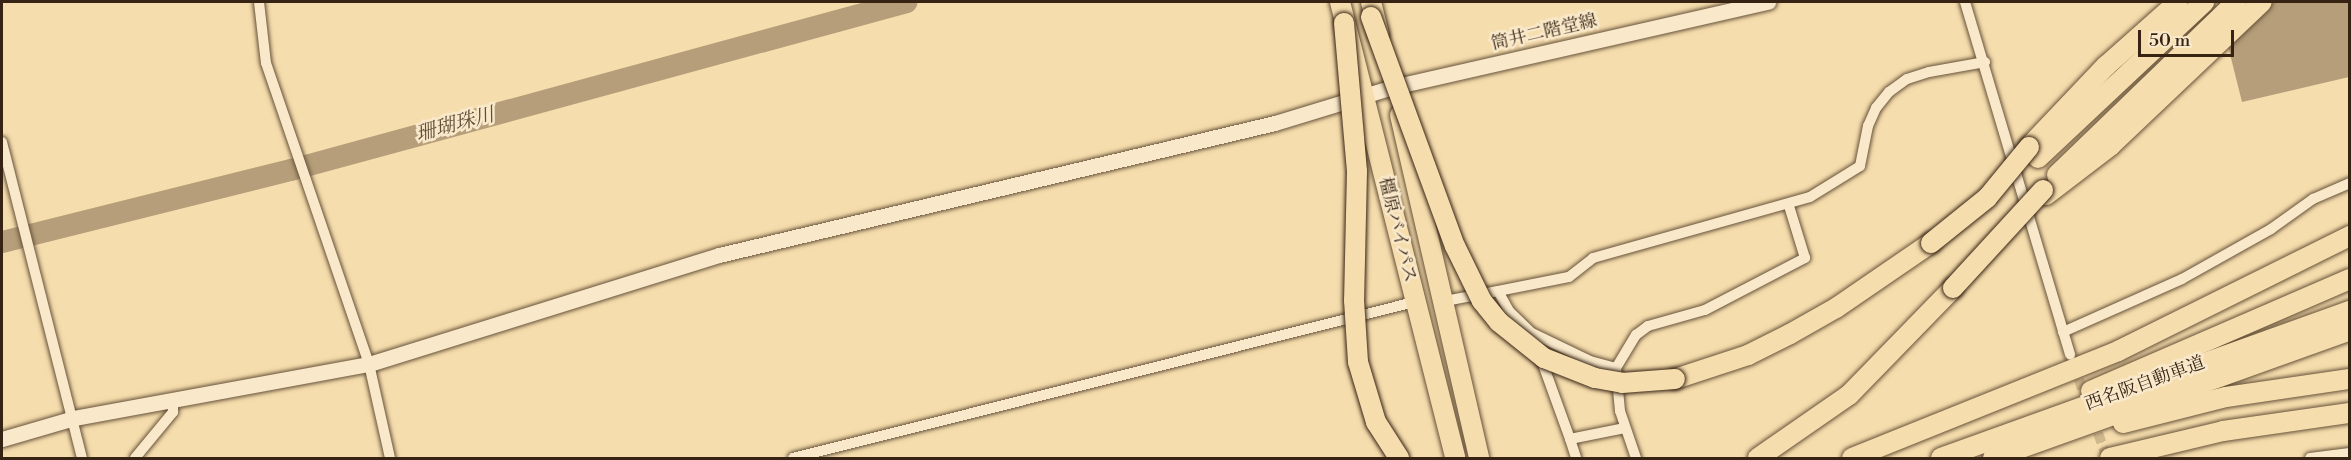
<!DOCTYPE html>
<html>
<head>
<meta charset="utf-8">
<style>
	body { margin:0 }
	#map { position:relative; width:2351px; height:460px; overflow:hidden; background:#f6ddad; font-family:"Libre Bodoni","Noto Serif JP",serif }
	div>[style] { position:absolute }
	.water>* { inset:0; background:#b59e79 }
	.river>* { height:22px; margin:-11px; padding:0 11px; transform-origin:11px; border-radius:11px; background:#b59e79 }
	.street-tunnel>* { height:10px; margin-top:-5px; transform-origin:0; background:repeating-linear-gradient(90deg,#d0b88e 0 10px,transparent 0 15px) }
	.roads { filter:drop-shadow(0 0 2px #66523a) drop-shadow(0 0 2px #66523a) }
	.street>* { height:10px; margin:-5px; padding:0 5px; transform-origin:5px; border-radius:5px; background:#f9e9ca }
	.secondary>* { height:15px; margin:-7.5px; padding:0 7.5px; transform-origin:7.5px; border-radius:7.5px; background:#f9e9ca }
	.highway>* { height:20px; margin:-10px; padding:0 10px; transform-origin:10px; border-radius:10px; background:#f6ddad }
	.bridges { filter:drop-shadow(0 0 2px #362314) drop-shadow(0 0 2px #362314) }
	.highway-bridge>* { height:20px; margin:-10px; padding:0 10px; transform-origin:10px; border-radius:10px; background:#f6ddad }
	span { translate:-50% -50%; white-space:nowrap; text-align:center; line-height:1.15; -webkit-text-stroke:5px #f9e9ca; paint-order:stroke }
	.street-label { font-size:18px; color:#362314 }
	.water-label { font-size:20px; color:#624e37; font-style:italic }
	.frame { position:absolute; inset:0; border:3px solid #362314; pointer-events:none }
	.scale { position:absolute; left:2138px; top:30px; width:96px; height:27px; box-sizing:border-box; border:3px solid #362314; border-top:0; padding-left:8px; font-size:18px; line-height:21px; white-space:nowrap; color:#362314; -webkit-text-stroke:4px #f9e9ca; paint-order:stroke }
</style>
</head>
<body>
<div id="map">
	<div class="water">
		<i style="clip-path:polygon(2217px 2px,2349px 2px,2349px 77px,2242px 102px)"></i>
	</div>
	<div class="river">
		<i style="left:2px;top:242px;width:298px;rotate:-14deg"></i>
		<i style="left:291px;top:170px;width:638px;rotate:-15.26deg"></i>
	</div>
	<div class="street-tunnel">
		<i style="left:2074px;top:365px;width:39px;rotate:71deg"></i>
		<i style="left:2093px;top:419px;width:41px;rotate:70.3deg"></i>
	</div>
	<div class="roads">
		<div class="street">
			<i style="left:259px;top:2px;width:61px;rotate:83.5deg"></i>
			<i style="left:266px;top:63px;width:318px;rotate:71.1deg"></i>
			<i style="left:369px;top:364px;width:96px;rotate:77.4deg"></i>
			<i style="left:1965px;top:2px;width:368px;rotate:73.4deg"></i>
			<i style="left:2px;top:142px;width:326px;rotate:75.8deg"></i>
			<i style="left:1498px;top:291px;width:72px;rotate:-11.2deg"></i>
			<i style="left:1569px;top:277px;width:31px;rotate:-38deg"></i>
			<i style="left:1593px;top:258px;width:225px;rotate:-15.7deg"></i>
			<i style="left:1810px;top:197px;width:59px;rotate:-31.8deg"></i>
			<i style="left:1860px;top:166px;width:41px;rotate:-78.7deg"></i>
			<i style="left:1868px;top:126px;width:20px;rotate:-66deg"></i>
			<i style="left:1876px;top:108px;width:21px;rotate:-51deg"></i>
			<i style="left:1889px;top:92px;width:22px;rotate:-36deg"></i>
			<i style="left:1907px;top:79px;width:23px;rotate:-18deg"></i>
			<i style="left:1929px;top:72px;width:57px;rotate:-10.1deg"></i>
			<i style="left:1445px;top:301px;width:54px;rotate:-10.7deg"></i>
			<i style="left:1498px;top:291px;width:23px;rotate:61deg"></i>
			<i style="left:1509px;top:311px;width:32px;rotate:44deg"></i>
			<i style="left:1532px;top:333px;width:64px;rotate:25.8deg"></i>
			<i style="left:1590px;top:361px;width:27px;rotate:15deg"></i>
			<i style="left:1616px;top:368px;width:43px;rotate:84.7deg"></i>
			<i style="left:1620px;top:411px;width:50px;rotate:71.2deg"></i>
			<i style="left:2063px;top:332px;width:130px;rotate:-24deg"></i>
			<i style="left:2182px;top:279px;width:102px;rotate:-29.3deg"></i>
			<i style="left:2271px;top:229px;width:52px;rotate:-35.5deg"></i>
			<i style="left:2313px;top:199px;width:40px;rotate:-23.4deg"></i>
			<i style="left:1540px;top:356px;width:88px;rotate:70.1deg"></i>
			<i style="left:1570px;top:439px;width:56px;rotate:-11.3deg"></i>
			<i style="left:1616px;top:368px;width:39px;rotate:-59deg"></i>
			<i style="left:1636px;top:335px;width:15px;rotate:-37deg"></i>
			<i style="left:1648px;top:326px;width:59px;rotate:-15.7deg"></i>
			<i style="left:1705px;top:310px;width:113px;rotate:-27.5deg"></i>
			<i style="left:1805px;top:258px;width:54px;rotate:-107.1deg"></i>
			<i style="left:1570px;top:439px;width:20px;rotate:72deg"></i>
			<i style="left:135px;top:458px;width:60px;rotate:-50.4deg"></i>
			<i style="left:173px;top:412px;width:13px;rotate:-90deg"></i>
			<i style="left:793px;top:458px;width:640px;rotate:-14.1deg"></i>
			<i style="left:2310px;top:458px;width:40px;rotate:-7.1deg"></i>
		</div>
		<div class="secondary">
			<i style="left:2px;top:439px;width:75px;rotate:-16.3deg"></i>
			<i style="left:74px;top:418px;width:300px;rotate:-10.4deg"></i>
			<i style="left:369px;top:364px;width:367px;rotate:-17.3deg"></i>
			<i style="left:719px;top:255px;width:571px;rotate:-13.36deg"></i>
			<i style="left:1275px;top:123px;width:123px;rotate:-17deg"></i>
			<i style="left:1393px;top:87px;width:385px;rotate:-12.8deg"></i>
		</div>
		<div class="highway">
			<i style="left:1340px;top:2px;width:470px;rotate:75.8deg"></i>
			<i style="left:1371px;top:2px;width:33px;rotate:76deg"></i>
			<i style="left:1400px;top:115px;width:352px;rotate:77deg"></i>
			<i style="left:2029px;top:147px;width:112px;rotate:-46.5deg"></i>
			<i style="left:2106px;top:66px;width:96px;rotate:-41.6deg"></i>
			<i style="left:2038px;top:158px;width:228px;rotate:-43.2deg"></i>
			<i style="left:2057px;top:175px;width:249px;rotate:-44deg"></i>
			<i style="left:2046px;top:195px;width:81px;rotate:-37.4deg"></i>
			<i style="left:2110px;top:146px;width:209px;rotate:-43.5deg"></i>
			<i style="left:1675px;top:379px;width:77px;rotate:-18.2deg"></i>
			<i style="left:1748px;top:355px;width:47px;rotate:-26.6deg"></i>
			<i style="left:1790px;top:334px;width:53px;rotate:-29.5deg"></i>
			<i style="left:1836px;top:308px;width:115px;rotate:-34.4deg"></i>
			<i style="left:2091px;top:391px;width:282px;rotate:-23.4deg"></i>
			<i style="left:2123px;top:423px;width:106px;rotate:-14.2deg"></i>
			<i style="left:2226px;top:397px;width:125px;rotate:-8.3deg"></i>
			<i style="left:1758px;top:458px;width:111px;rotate:-34.7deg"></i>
			<i style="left:1849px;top:395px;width:149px;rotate:-45.8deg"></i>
			<i style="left:1852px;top:458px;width:287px;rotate:-21.9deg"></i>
			<i style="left:2118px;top:351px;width:259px;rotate:-26.4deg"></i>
			<i style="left:1941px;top:458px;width:435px;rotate:-19.8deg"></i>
			<i style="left:1993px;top:458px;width:379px;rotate:-19.7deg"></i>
			<i style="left:2110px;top:458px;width:116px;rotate:-13.4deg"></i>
			<i style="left:2223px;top:431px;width:128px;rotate:-8.1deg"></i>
		</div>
	</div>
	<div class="bridges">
		<div class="highway-bridge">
			<i style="left:1371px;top:17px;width:244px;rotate:69.9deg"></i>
			<i style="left:1455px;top:246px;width:61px;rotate:63.9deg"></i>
			<i style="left:1482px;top:301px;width:27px;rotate:51deg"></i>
			<i style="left:1499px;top:322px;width:58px;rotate:38.7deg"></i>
			<i style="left:1544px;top:358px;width:55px;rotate:21.4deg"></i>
			<i style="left:1595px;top:378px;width:27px;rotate:10deg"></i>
			<i style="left:1622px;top:383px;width:53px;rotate:-4.3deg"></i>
			<i style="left:1344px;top:23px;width:149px;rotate:85deg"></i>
			<i style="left:1357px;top:171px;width:129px;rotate:91.3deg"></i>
			<i style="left:1354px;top:300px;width:62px;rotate:86.3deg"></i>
			<i style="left:1358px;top:362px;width:63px;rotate:73.3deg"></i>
			<i style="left:1376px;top:422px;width:43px;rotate:57.4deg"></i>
			<i style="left:1931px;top:243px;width:72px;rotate:-38.8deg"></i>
			<i style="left:1987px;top:198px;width:66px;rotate:-50.5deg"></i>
			<i style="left:1953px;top:288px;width:133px;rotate:-47.4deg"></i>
		</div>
	</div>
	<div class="street-label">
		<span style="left:1544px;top:33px;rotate:-13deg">筒井二階堂線</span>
		<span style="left:1397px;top:230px;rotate:76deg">橿原バイパス</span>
		<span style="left:2145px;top:384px;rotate:-20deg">西名阪自動車道</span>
	</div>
	<div class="water-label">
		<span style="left:455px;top:125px;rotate:-15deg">珊瑚珠川</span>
	</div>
	<div class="frame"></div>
	<div class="scale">50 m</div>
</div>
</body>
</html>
